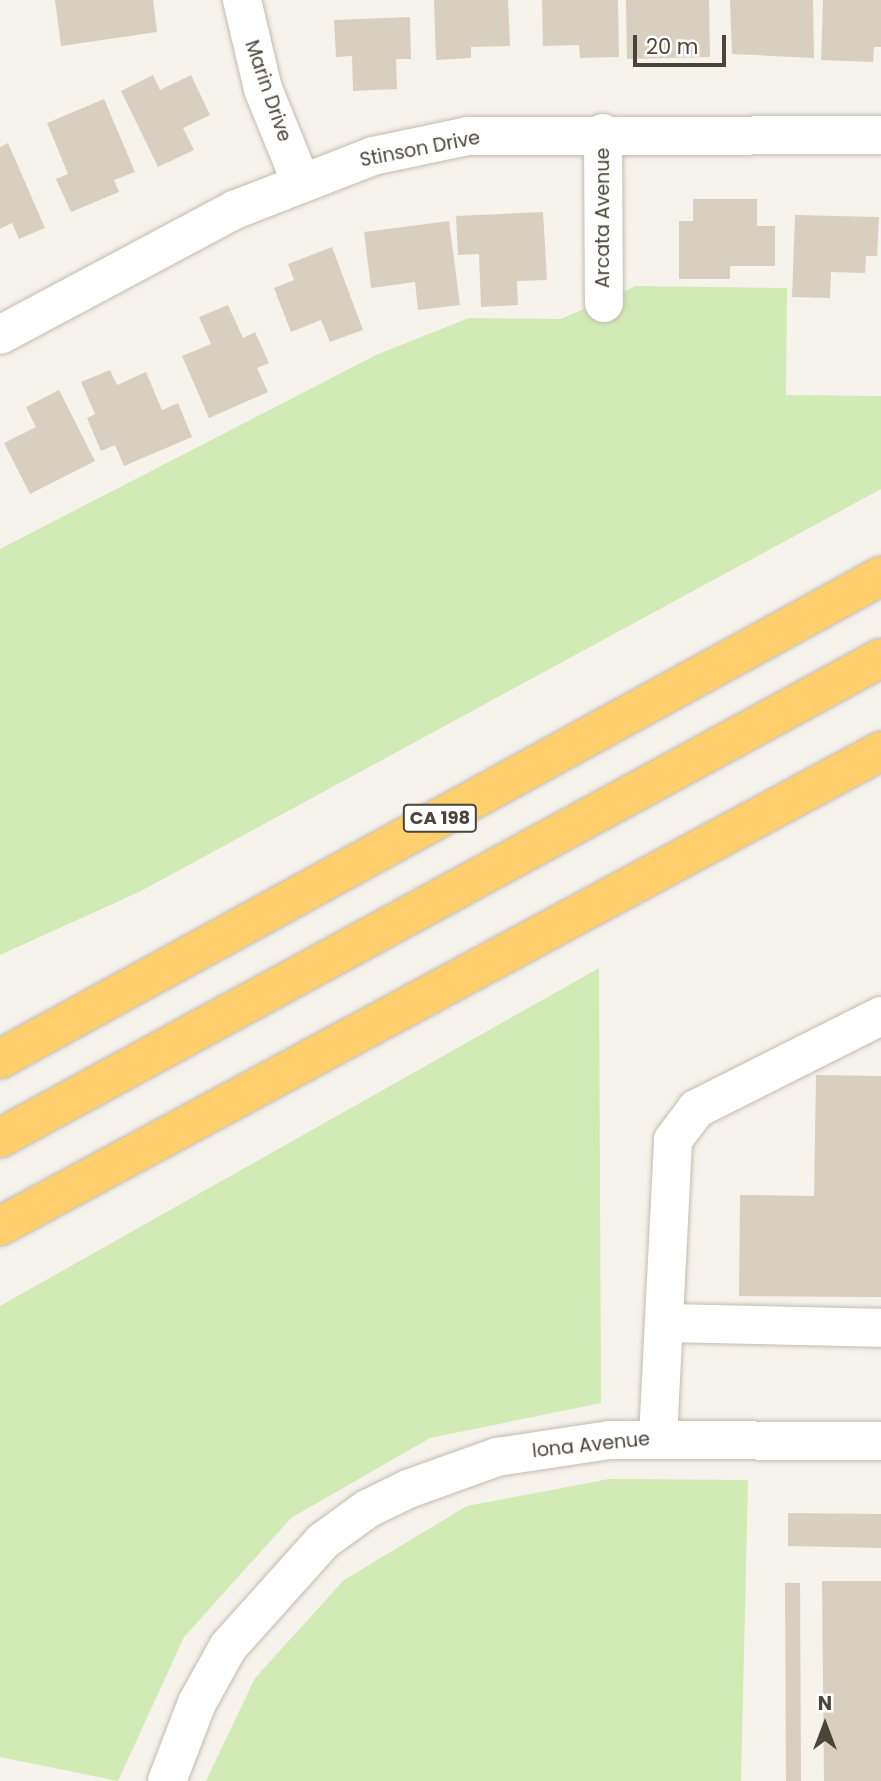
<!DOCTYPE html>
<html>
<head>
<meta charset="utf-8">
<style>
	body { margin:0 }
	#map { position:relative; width:881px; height:1781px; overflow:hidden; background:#f6f3ec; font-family:Poppins,sans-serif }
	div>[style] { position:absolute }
	.green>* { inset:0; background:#d2eab5 }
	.building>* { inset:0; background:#d8cfc1 }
	.roads { filter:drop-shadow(0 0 2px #c2bbae) drop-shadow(0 0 2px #c2bbae) }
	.minor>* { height:38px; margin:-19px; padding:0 19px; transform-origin:19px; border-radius:19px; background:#fff }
	.highway>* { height:38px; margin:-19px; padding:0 19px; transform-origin:19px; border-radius:19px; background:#ffcf6e }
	span { translate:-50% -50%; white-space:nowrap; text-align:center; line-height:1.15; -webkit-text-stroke:5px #fff; paint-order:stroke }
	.shield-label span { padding:2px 5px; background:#fff; border:2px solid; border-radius:5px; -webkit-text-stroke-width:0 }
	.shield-label { font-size:18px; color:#4b4439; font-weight:700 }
	.street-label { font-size:19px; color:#4b4439 }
	.north { position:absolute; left:790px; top:1690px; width:70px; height:70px; -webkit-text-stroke:5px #fff; paint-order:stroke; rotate:0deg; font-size:19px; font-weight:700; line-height:28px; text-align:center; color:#4b4439 }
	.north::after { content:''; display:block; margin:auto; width:24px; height:32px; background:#4b4439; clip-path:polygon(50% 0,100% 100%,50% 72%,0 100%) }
	.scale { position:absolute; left:633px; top:35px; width:93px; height:32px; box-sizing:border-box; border:4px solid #4b4439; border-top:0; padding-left:9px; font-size:21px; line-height:24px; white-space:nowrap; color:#4b4439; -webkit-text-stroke:5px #fff; paint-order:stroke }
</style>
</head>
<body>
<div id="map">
	<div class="green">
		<i style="clip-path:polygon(636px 286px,787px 288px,786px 395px,881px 396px,881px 489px,139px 892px,0 955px,0 549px,376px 355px,469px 318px,561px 319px)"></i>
		<i style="clip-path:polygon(599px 968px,601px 1403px,430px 1438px,291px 1518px,184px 1637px,118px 1781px,0 1757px,0 1306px)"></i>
		<i style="clip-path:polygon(609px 1479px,748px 1480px,741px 1781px,206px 1781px,255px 1678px,344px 1580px,467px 1506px)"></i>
	</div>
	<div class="building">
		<i style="clip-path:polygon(55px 0,153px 0,157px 32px,61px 46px)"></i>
		<i style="clip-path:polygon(434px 0,508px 0,510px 46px,471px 47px,471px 58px,436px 60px)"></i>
		<i style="clip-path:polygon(542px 0,618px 0,619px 57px,580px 58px,579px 45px,543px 46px)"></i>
		<i style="clip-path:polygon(626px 0,709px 0,710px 57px,627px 59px)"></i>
		<i style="clip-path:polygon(730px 0,813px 0,814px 58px,732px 54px)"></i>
		<i style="clip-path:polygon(823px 0,881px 0,881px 47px,874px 47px,873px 62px,821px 60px)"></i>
		<i style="clip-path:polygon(410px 17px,411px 59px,396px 59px,397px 89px,353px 91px,352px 56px,336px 57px,334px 20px)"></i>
		<i style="clip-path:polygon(153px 75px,160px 90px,191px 75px,210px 115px,183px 128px,194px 150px,158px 167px,121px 91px)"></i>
		<i style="clip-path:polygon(104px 99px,135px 172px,114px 180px,119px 192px,71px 212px,56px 179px,68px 174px,47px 123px)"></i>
		<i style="clip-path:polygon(8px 143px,45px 228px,19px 239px,12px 223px,0 229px,0 147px)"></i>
		<i style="clip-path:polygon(693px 199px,757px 199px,757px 226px,775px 226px,775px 266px,730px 266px,730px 279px,679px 279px,679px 221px,693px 221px)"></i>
		<i style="clip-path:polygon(543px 212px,547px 280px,517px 281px,518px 305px,481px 307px,479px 254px,458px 255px,456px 216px)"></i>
		<i style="clip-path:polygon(795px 215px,879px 217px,877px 256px,866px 256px,865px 273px,831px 272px,830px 298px,792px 297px)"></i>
		<i style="clip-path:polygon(449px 221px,460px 305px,418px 310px,415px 282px,371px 288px,364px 232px)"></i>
		<i style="clip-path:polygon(332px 247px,363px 330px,330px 342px,321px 320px,291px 332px,274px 288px,294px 280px,288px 264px)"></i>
		<i style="clip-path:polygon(228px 305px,243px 338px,255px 332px,269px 363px,257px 368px,268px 392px,209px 418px,182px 356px,211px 344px,199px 317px)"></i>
		<i style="clip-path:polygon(110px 370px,117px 385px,146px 372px,162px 410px,178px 403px,192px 437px,124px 466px,115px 445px,101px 451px,87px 418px,95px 414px,81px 382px)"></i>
		<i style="clip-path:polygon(59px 390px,95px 461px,30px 494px,4px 443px,36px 427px,26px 407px)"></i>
		<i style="clip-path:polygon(816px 1075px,881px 1076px,881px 1297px,739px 1296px,740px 1195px,814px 1196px)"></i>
		<i style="clip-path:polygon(788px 1513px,881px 1514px,881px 1548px,788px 1546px)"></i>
		<i style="clip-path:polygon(822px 1581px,881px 1581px,881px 1781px,824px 1781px)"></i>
		<i style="clip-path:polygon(785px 1583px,800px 1583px,801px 1781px,786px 1781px)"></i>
	</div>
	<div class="roads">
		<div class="minor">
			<i style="left:242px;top:0;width:91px;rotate:76.7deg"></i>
			<i style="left:263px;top:89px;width:98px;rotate:67.9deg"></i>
			<i style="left:603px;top:133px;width:170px;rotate:89.7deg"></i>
			<i style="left:0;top:335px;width:265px;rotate:-28.1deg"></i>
			<i style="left:234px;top:210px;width:149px;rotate:-21.2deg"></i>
			<i style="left:373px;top:156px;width:97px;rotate:-11.9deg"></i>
			<i style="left:468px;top:136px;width:413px;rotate:-0.1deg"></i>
			<i style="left:664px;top:1323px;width:217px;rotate:1.3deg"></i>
			<i style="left:658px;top:1438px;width:298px;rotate:-87.1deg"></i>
			<i style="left:673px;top:1140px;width:39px;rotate:-53deg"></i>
			<i style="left:696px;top:1109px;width:207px;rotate:-26.7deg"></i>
			<i style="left:167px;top:1781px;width:84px;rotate:-69deg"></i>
			<i style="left:197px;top:1703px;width:64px;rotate:-61deg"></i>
			<i style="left:228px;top:1647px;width:142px;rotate:-48.1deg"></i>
			<i style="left:323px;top:1541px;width:54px;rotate:-36deg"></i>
			<i style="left:367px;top:1509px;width:46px;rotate:-26deg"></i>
			<i style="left:408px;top:1489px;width:95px;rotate:-19.8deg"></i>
			<i style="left:497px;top:1457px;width:114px;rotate:-8.6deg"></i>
			<i style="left:610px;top:1440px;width:271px;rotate:0.2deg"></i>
		</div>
		<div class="highway">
			<i style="left:0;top:1059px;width:1005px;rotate:-28.73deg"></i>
			<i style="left:0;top:1138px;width:1003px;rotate:-28.58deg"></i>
			<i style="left:0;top:1226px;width:1001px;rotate:-28.33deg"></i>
		</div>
	</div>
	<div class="shield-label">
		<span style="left:440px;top:818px">CA 198</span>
	</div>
	<div class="street-label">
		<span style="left:268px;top:91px;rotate:71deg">Marin Drive</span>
		<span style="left:420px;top:149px;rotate:-11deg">Stinson Drive</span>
		<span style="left:603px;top:218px;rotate:-90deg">Arcata Avenue</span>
		<span style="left:591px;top:1445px;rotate:-6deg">Iona Avenue</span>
	</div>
	<div class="north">N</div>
	<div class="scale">20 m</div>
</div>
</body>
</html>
